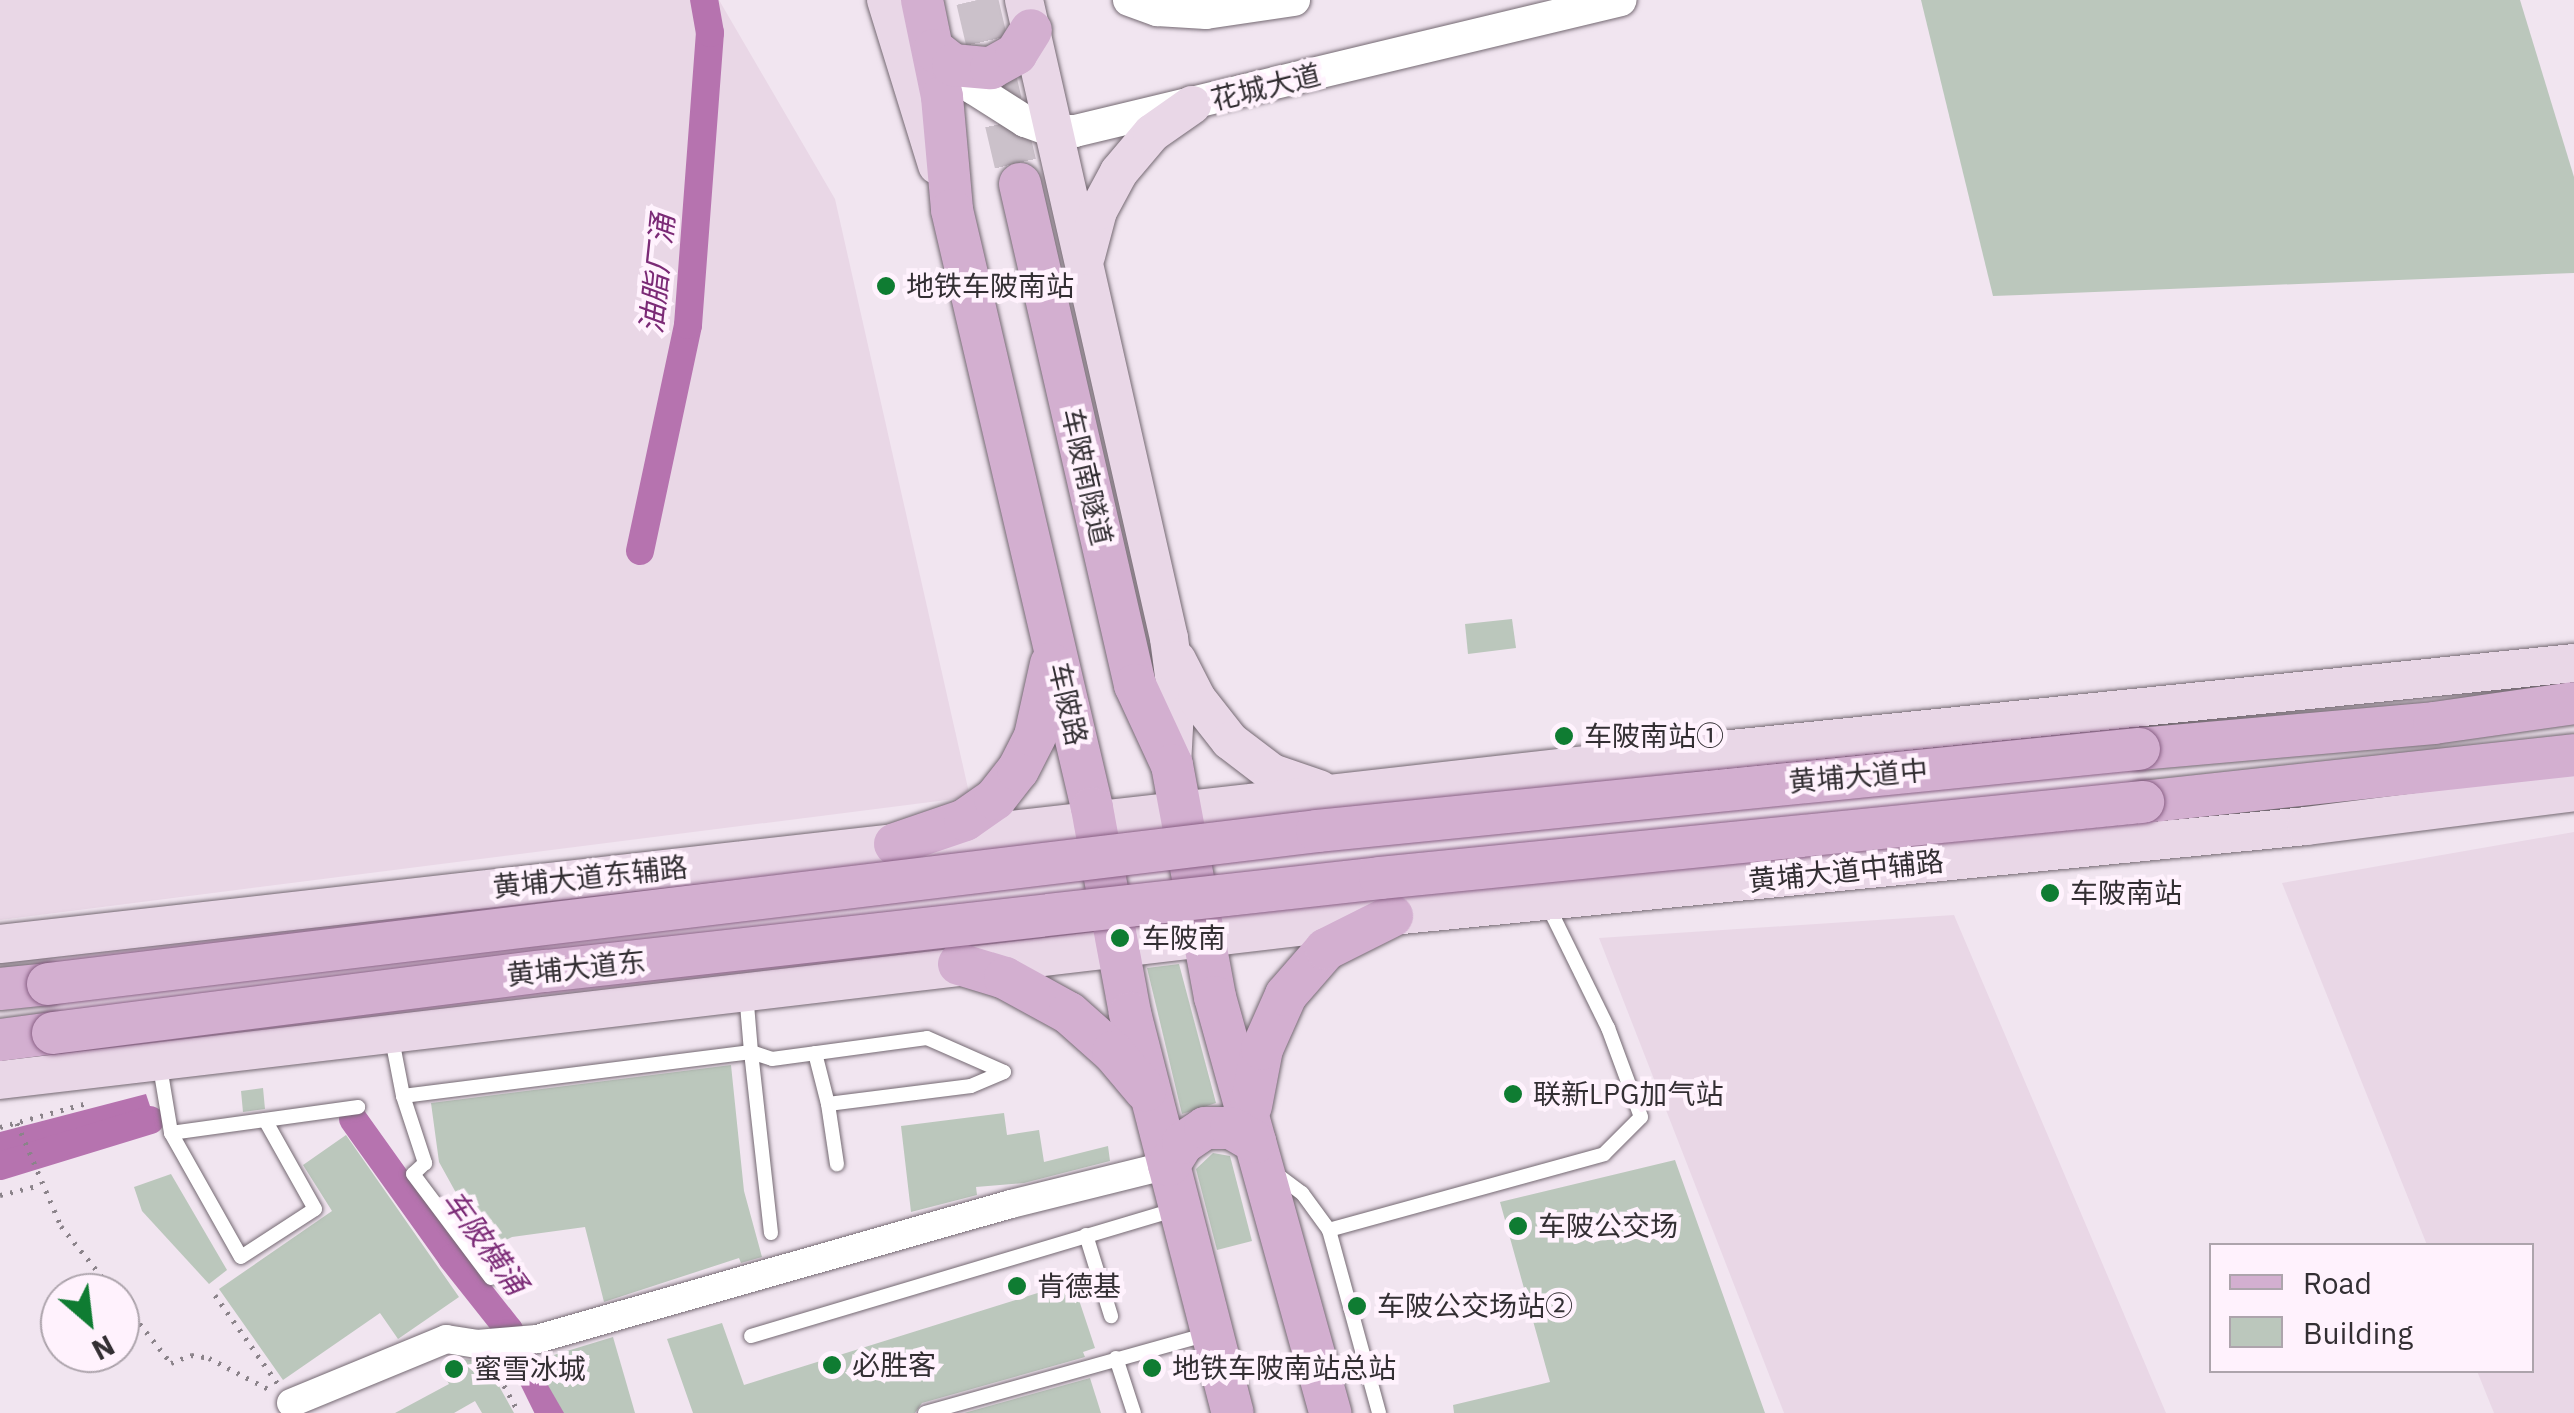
<!DOCTYPE html>
<html>
<head>
<meta charset="utf-8">
<style>
	body { margin:0 }
	#map { position:relative; width:2574px; height:1413px; overflow:hidden; background:#f1e5f0; font-family:"IBM Plex Sans","Noto Sans SC",sans-serif }
	div>[style] { position:absolute }
	.built>* { inset:0; background:#e9d7e6 }
	.water>* { inset:0; background:#b673af }
	.canal>* { height:28px; margin:-14px; padding:0 14px; transform-origin:14px; border-radius:14px; background:#b673af }
	.building>* { inset:0; background:#bbc7bc }
	.primary-tunnel>* { height:42px; margin-top:-21px; transform-origin:0; background:repeating-linear-gradient(90deg,#cbc1ca 0 42px,transparent 0 63px) }
	.path>* { height:5px; margin-top:-2.5px; transform-origin:0; background:repeating-linear-gradient(90deg,#8b838a 0 2.5px,transparent 0 10.5px) }
	.roads { filter:drop-shadow(0 0 2px #746972) drop-shadow(0 0 2px #746972) }
	.service>* { height:14px; margin:-7px; padding:0 7px; transform-origin:7px; border-radius:7px; background:#fff }
	.minor>* { height:28px; margin:-14px; padding:0 14px; transform-origin:14px; border-radius:14px; background:#fff }
	.tertiary>* { height:32px; margin:-16px; padding:0 16px; transform-origin:16px; border-radius:16px; background:#fff }
	.secondary>* { height:38px; margin:-19px; padding:0 19px; transform-origin:19px; border-radius:19px; background:#e9d7e7 }
	.primary>* { height:42px; margin:-21px; padding:0 21px; transform-origin:21px; border-radius:21px; background:#d3afd0 }
	.bridges { filter:drop-shadow(0 0 2px #885f84) drop-shadow(0 0 2px #885f84) }
	.primary-bridge>* { height:42px; margin:-21px; padding:0 21px; transform-origin:21px; border-radius:21px; background:#d3afd0 }
	.dots>* { width:28px; height:28px; translate:-50% -50%; box-sizing:border-box; border:5px solid #fff2fd; border-radius:50% }
	span { translate:-50% -50%; white-space:nowrap; text-align:center; line-height:1.15; -webkit-text-stroke:9px #fff2fd; paint-order:stroke }
	.street-label { font-size:28px; color:#332f33 }
	.poi-label { font-size:28px; color:#332f33 }
	.left { translate:0 -50%; text-align:left }
	.water-label { font-size:30px; color:#7b2a76; font-style:italic }
	.legend { position:absolute; left:2209px; top:1243px; width:325px; height:130px; box-sizing:border-box; background:#fff2fd; border:2px solid #ada4ac; margin:0; padding:12px 18px; list-style:none; font-size:30px; color:#332f33 }
	.legend li { display:flex; align-items:center; gap:20px; height:50px }
	.legend b { width:50px; border:2px solid #ada4ac }
	.north { position:absolute; left:40px; top:1273px; width:100px; height:100px; box-sizing:border-box; background:#fff2fd; border:2px solid #ada4ac; border-radius:50%; rotate:152deg; font-size:28px; font-weight:700; line-height:40px; text-align:center; color:#332f33 }
	.north::after { content:''; display:block; margin:auto; width:35px; height:45px; background:#0f7c32; clip-path:polygon(50% 0,100% 100%,50% 72%,0 100%) }
</style>
</head>
<body>
<div id="map">
	<div class="built">
		<i style="clip-path:polygon(0 0,719px 0,835px 199px,970px 797px,0 920px)"></i>
		<i style="clip-path:polygon(2574px 832px,2574px 1413px,2494px 1413px,2477px 1371px,2532px 1370px,2532px 1246px,2427px 1245px,2282px 883px)"></i>
		<i style="clip-path:polygon(1954px 915px,2166px 1413px,1784px 1413px,1599px 938px)"></i>
	</div>
	<div class="water">
		<i style="clip-path:polygon(146px 1094px,152px 1112px,0 1163px,0 1132px)"></i>
	</div>
	<div class="canal">
		<i style="left:640px;top:551px;width:231px;rotate:-78deg"></i>
		<i style="left:688px;top:325px;width:293px;rotate:-85.7deg"></i>
		<i style="left:710px;top:33px;width:34px;rotate:-100deg"></i>
		<i style="left:353px;top:1119px;width:171px;rotate:54.5deg"></i>
		<i style="left:452px;top:1258px;width:92px;rotate:51.6deg"></i>
		<i style="left:509px;top:1330px;width:93px;rotate:63.7deg"></i>
		<i style="left:0;top:1166px;width:157px;rotate:-17deg"></i>
	</div>
	<div class="building">
		<i style="clip-path:polygon(1921px 0,2520px 0,2574px 177px,2574px 273px,1993px 296px)"></i>
		<i style="clip-path:polygon(1512px 619px,1516px 648px,1468px 654px,1465px 624px)"></i>
		<i style="clip-path:polygon(1179px 964px,1216px 1103px,1182px 1114px,1147px 968px)"></i>
		<i style="clip-path:polygon(731px 1065px,744px 1191px,762px 1257px,741px 1263px,739px 1258px,604px 1302px,585px 1227px,512px 1237px,487px 1249px,439px 1162px,431px 1103px)"></i>
		<i style="clip-path:polygon(263px 1088px,265px 1109px,243px 1112px,241px 1091px)"></i>
		<i style="clip-path:polygon(1004px 1113px,1007px 1135px,1039px 1130px,1044px 1162px,1108px 1146px,1110px 1161px,1024px 1183px,976px 1187px,977px 1195px,911px 1212px,901px 1126px)"></i>
		<i style="clip-path:polygon(346px 1135px,459px 1297px,398px 1339px,380px 1313px,283px 1380px,219px 1289px,332px 1211px,303px 1165px)"></i>
		<i style="clip-path:polygon(1213px 1153px,1230px 1156px,1252px 1241px,1217px 1250px,1196px 1169px)"></i>
		<i style="clip-path:polygon(1675px 1160px,1765px 1413px,1454px 1413px,1453px 1405px,1550px 1382px,1500px 1202px)"></i>
		<i style="clip-path:polygon(171px 1174px,227px 1270px,209px 1284px,142px 1211px,134px 1187px)"></i>
		<i style="clip-path:polygon(1073px 1282px,1095px 1348px,1083px 1352px,1085px 1357px,922px 1403px,915px 1413px,693px 1413px,667px 1339px,722px 1323px,744px 1385px)"></i>
		<i style="clip-path:polygon(613px 1337px,635px 1413px,564px 1413px,534px 1361px)"></i>
		<i style="clip-path:polygon(461px 1359px,485px 1361px,514px 1413px,482px 1413px,475px 1401px,454px 1413px,395px 1413px,449px 1384px,441px 1370px)"></i>
		<i style="clip-path:polygon(1090px 1378px,1101px 1413px,964px 1413px)"></i>
	</div>
	<div class="primary-tunnel">
		<i style="left:977px;top:0;width:189px;rotate:76.8deg"></i>
	</div>
	<div class="path">
		<i style="left:17px;top:1123px;width:112px;rotate:66.9deg"></i>
		<i style="left:61px;top:1226px;width:86px;rotate:51.1deg"></i>
		<i style="left:0;top:1127px;width:90px;rotate:-15.4deg"></i>
		<i style="left:0;top:1195px;width:41px;rotate:-14deg"></i>
		<i style="left:215px;top:1295px;width:109px;rotate:54.7deg"></i>
		<i style="left:120px;top:1299px;width:82px;rotate:51.4deg"></i>
		<i style="left:171px;top:1363px;width:22px;rotate:-22deg"></i>
		<i style="left:191px;top:1355px;width:18px;rotate:9deg"></i>
		<i style="left:209px;top:1358px;width:71px;rotate:27.6deg"></i>
		<i style="left:494px;top:1367px;width:52px;rotate:61.5deg"></i>
	</div>
	<div class="roads">
		<div class="service">
			<i style="left:391px;top:1034px;width:63px;rotate:79deg"></i>
			<i style="left:403px;top:1096px;width:351px;rotate:-7.2deg"></i>
			<i style="left:751px;top:1052px;width:59px;rotate:-94.8deg"></i>
			<i style="left:815px;top:1053px;width:53px;rotate:75.7deg"></i>
			<i style="left:159px;top:1061px;width:73px;rotate:80.5deg"></i>
			<i style="left:171px;top:1133px;width:189px;rotate:-7.9deg"></i>
			<i style="left:403px;top:1096px;width:71px;rotate:71.8deg"></i>
			<i style="left:425px;top:1163px;width:16px;rotate:137deg"></i>
			<i style="left:413px;top:1174px;width:130px;rotate:53.1deg"></i>
			<i style="left:171px;top:1133px;width:142px;rotate:60.6deg"></i>
			<i style="left:241px;top:1257px;width:88px;rotate:-33deg"></i>
			<i style="left:315px;top:1209px;width:102px;rotate:-119.3deg"></i>
			<i style="left:1275px;top:1173px;width:34px;rotate:37deg"></i>
			<i style="left:1302px;top:1193px;width:46px;rotate:53.9deg"></i>
			<i style="left:1329px;top:1230px;width:190px;rotate:74.7deg"></i>
			<i style="left:1329px;top:1230px;width:285px;rotate:-15.4deg"></i>
			<i style="left:1604px;top:1154px;width:52px;rotate:-45deg"></i>
			<i style="left:1641px;top:1117px;width:95px;rotate:-110.3deg"></i>
			<i style="left:1608px;top:1028px;width:136px;rotate:-116.2deg"></i>
			<i style="left:771px;top:1233px;width:182px;rotate:-96.3deg"></i>
			<i style="left:751px;top:1052px;width:22px;rotate:18deg"></i>
			<i style="left:772px;top:1059px;width:156px;rotate:-7.7deg"></i>
			<i style="left:927px;top:1038px;width:84px;rotate:23.8deg"></i>
			<i style="left:1004px;top:1072px;width:36px;rotate:157deg"></i>
			<i style="left:971px;top:1086px;width:144px;rotate:172.8deg"></i>
			<i style="left:828px;top:1104px;width:61px;rotate:81.5deg"></i>
			<i style="left:1086px;top:1235px;width:85px;rotate:72.8deg"></i>
			<i style="left:751px;top:1336px;width:442px;rotate:-16.6deg"></i>
			<i style="left:1116px;top:1358px;width:58px;rotate:71.9deg"></i>
			<i style="left:925px;top:1413px;width:293px;rotate:-15.6deg"></i>
		</div>
		<div class="minor">
			<i style="left:291px;top:1403px;width:168px;rotate:-22.4deg"></i>
			<i style="left:446px;top:1339px;width:31px;rotate:9deg"></i>
			<i style="left:477px;top:1344px;width:60px;rotate:-4.8deg"></i>
			<i style="left:537px;top:1339px;width:493px;rotate:-15.9deg"></i>
			<i style="left:1011px;top:1204px;width:163px;rotate:-13.9deg"></i>
		</div>
		<div class="tertiary">
			<i style="left:1129px;top:0;width:30px;rotate:20deg"></i>
			<i style="left:1157px;top:10px;width:49px;rotate:3.5deg"></i>
			<i style="left:1206px;top:13px;width:89px;rotate:-8.4deg"></i>
			<i style="left:940px;top:58px;width:45px;rotate:42.3deg"></i>
			<i style="left:973px;top:88px;width:62px;rotate:32.4deg"></i>
			<i style="left:1025px;top:121px;width:30px;rotate:20deg"></i>
			<i style="left:1053px;top:131px;width:22px"></i>
			<i style="left:1075px;top:131px;width:561px;rotate:-13.49deg"></i>
		</div>
		<div class="secondary">
			<i style="left:886px;top:0;width:173px;rotate:72.8deg"></i>
			<i style="left:1024px;top:0;width:654px;rotate:77.2deg"></i>
			<i style="left:1169px;top:638px;width:53px;rotate:82.5deg"></i>
			<i style="left:1176px;top:691px;width:74px;rotate:93.1deg"></i>
			<i style="left:1086px;top:256px;width:47px;rotate:-75.1deg"></i>
			<i style="left:1098px;top:211px;width:44px;rotate:-61.7deg"></i>
			<i style="left:1119px;top:172px;width:51px;rotate:-49.8deg"></i>
			<i style="left:1152px;top:133px;width:49px;rotate:-35deg"></i>
			<i style="left:1177px;top:660px;width:44px;rotate:62.9deg"></i>
			<i style="left:1197px;top:699px;width:53px;rotate:51.8deg"></i>
			<i style="left:1230px;top:741px;width:53px;rotate:37.3deg"></i>
			<i style="left:1272px;top:773px;width:50px;rotate:18.8deg"></i>
			<i style="left:0;top:944px;width:1713px;rotate:-6.44deg"></i>
			<i style="left:1702px;top:752px;width:877px;rotate:-5.83deg"></i>
			<i style="left:0;top:1080px;width:1402px;rotate:-6.72deg"></i>
			<i style="left:1392px;top:916px;width:918px;rotate:-5.62deg"></i>
			<i style="left:2306px;top:826px;width:270px;rotate:-7.2deg"></i>
		</div>
		<div class="primary">
			<i style="left:922px;top:0;width:99px;rotate:78.3deg"></i>
			<i style="left:942px;top:97px;width:113px;rotate:84.9deg"></i>
			<i style="left:952px;top:210px;width:614px;rotate:76.82deg"></i>
			<i style="left:1092px;top:808px;width:208px;rotate:79.5deg"></i>
			<i style="left:1130px;top:1013px;width:413px;rotate:75.6deg"></i>
			<i style="left:934px;top:50px;width:24px;rotate:38deg"></i>
			<i style="left:953px;top:65px;width:38px;rotate:5deg"></i>
			<i style="left:991px;top:68px;width:29px;rotate:-29deg"></i>
			<i style="left:1016px;top:54px;width:28px;rotate:-58deg"></i>
			<i style="left:1020px;top:184px;width:514px;rotate:77.07deg"></i>
			<i style="left:1135px;top:685px;width:88px;rotate:65.2deg"></i>
			<i style="left:1172px;top:765px;width:236px;rotate:79.5deg"></i>
			<i style="left:1215px;top:997px;width:432px;rotate:74.5deg"></i>
			<i style="left:2139px;top:749px;width:296px;rotate:-5deg"></i>
			<i style="left:2434px;top:723px;width:141px;rotate:-8.1deg"></i>
			<i style="left:2143px;top:802px;width:434px;rotate:-6.2deg"></i>
			<i style="left:895px;top:844px;width:74px;rotate:-18.9deg"></i>
			<i style="left:965px;top:820px;width:37px;rotate:-35deg"></i>
			<i style="left:995px;top:799px;width:37px;rotate:-52deg"></i>
			<i style="left:1018px;top:770px;width:38px;rotate:-63deg"></i>
			<i style="left:1035px;top:736px;width:74px;rotate:-77.5deg"></i>
			<i style="left:959px;top:964px;width:48px;rotate:16.9deg"></i>
			<i style="left:1005px;top:978px;width:73px;rotate:28.7deg"></i>
			<i style="left:1069px;top:1013px;width:59px;rotate:41.6deg"></i>
			<i style="left:1113px;top:1052px;width:50px;rotate:49.9deg"></i>
			<i style="left:0;top:989px;width:48px;rotate:-5.9deg"></i>
			<i style="left:0;top:1040px;width:53px;rotate:-7.5deg"></i>
			<i style="left:1251px;top:1106px;width:58px;rotate:-79.1deg"></i>
			<i style="left:1262px;top:1049px;width:59px;rotate:-66deg"></i>
			<i style="left:1286px;top:995px;width:61px;rotate:-49deg"></i>
			<i style="left:1326px;top:949px;width:74px;rotate:-26.6deg"></i>
			<i style="left:1169px;top:1165px;width:26px;rotate:-58deg"></i>
			<i style="left:1183px;top:1143px;width:27px;rotate:-34deg"></i>
			<i style="left:1205px;top:1128px;width:26px"></i>
			<i style="left:1231px;top:1128px;width:28px;rotate:30deg"></i>
		</div>
	</div>
	<div class="bridges">
		<div class="primary-bridge">
			<i style="left:48px;top:984px;width:1278px;rotate:-6.87deg"></i>
			<i style="left:1317px;top:831px;width:826px;rotate:-5.7deg"></i>
			<i style="left:53px;top:1033px;width:497px;rotate:-7.2deg"></i>
			<i style="left:546px;top:971px;width:839px;rotate:-6.36deg"></i>
			<i style="left:1380px;top:878px;width:767px;rotate:-5.69deg"></i>
		</div>
	</div>
	<div class="dots">
		<i style="left:886px;top:286px;background:#0f7c32"></i>
		<i style="left:1564px;top:736px;background:#0f7c32"></i>
		<i style="left:2050px;top:893px;background:#0f7c32"></i>
		<i style="left:1120px;top:938px;background:#0f7c32"></i>
		<i style="left:1513px;top:1094px;background:#0f7c32"></i>
		<i style="left:1518px;top:1226px;background:#0f7c32"></i>
		<i style="left:1017px;top:1286px;background:#0f7c32"></i>
		<i style="left:1357px;top:1306px;background:#0f7c32"></i>
		<i style="left:832px;top:1365px;background:#0f7c32"></i>
		<i style="left:1152px;top:1368px;background:#0f7c32"></i>
		<i style="left:454px;top:1369px;background:#0f7c32"></i>
	</div>
	<div class="street-label">
		<span style="left:1266px;top:87px;rotate:-14deg">花城大道</span>
		<span style="left:1087px;top:477px;rotate:77deg">车陂南隧道</span>
		<span style="left:1068px;top:704px;rotate:77deg">车陂路</span>
		<span style="left:1858px;top:776px;rotate:-5deg">黄埔大道中</span>
		<span style="left:1846px;top:871px;rotate:-6deg">黄埔大道中辅路</span>
		<span style="left:590px;top:877px;rotate:-6deg">黄埔大道东辅路</span>
		<span style="left:576px;top:968px;rotate:-6deg">黄埔大道东</span>
	</div>
	<div class="poi-label">
		<span class="left" style="left:906px;top:286px">地铁车陂南站</span>
		<span class="left" style="left:1584px;top:736px">车陂南站①</span>
		<span class="left" style="left:2070px;top:893px">车陂南站</span>
		<span class="left" style="left:1142px;top:938px">车陂南</span>
		<span class="left" style="left:1533px;top:1094px">联新LPG加气站</span>
		<span class="left" style="left:1538px;top:1226px">车陂公交场</span>
		<span class="left" style="left:1037px;top:1286px">肯德基</span>
		<span class="left" style="left:1377px;top:1306px">车陂公交场站②</span>
		<span class="left" style="left:852px;top:1365px">必胜客</span>
		<span class="left" style="left:1172px;top:1368px">地铁车陂南站总站</span>
		<span class="left" style="left:474px;top:1369px">蜜雪冰城</span>
	</div>
	<div class="water-label">
		<span style="left:657px;top:274px;rotate:-84deg">油脂厂涌</span>
		<span style="left:485px;top:1242px;rotate:54deg">车陂横涌</span>
	</div>
	<ul class="legend">
	<li><b style="height:12px;background:#d3afd0"></b>Road</li>
	<li><b style="height:28px;background:#bbc7bc"></b>Building</li>
	</ul>
	<div class="north">N</div>
</div>
</body>
</html>
